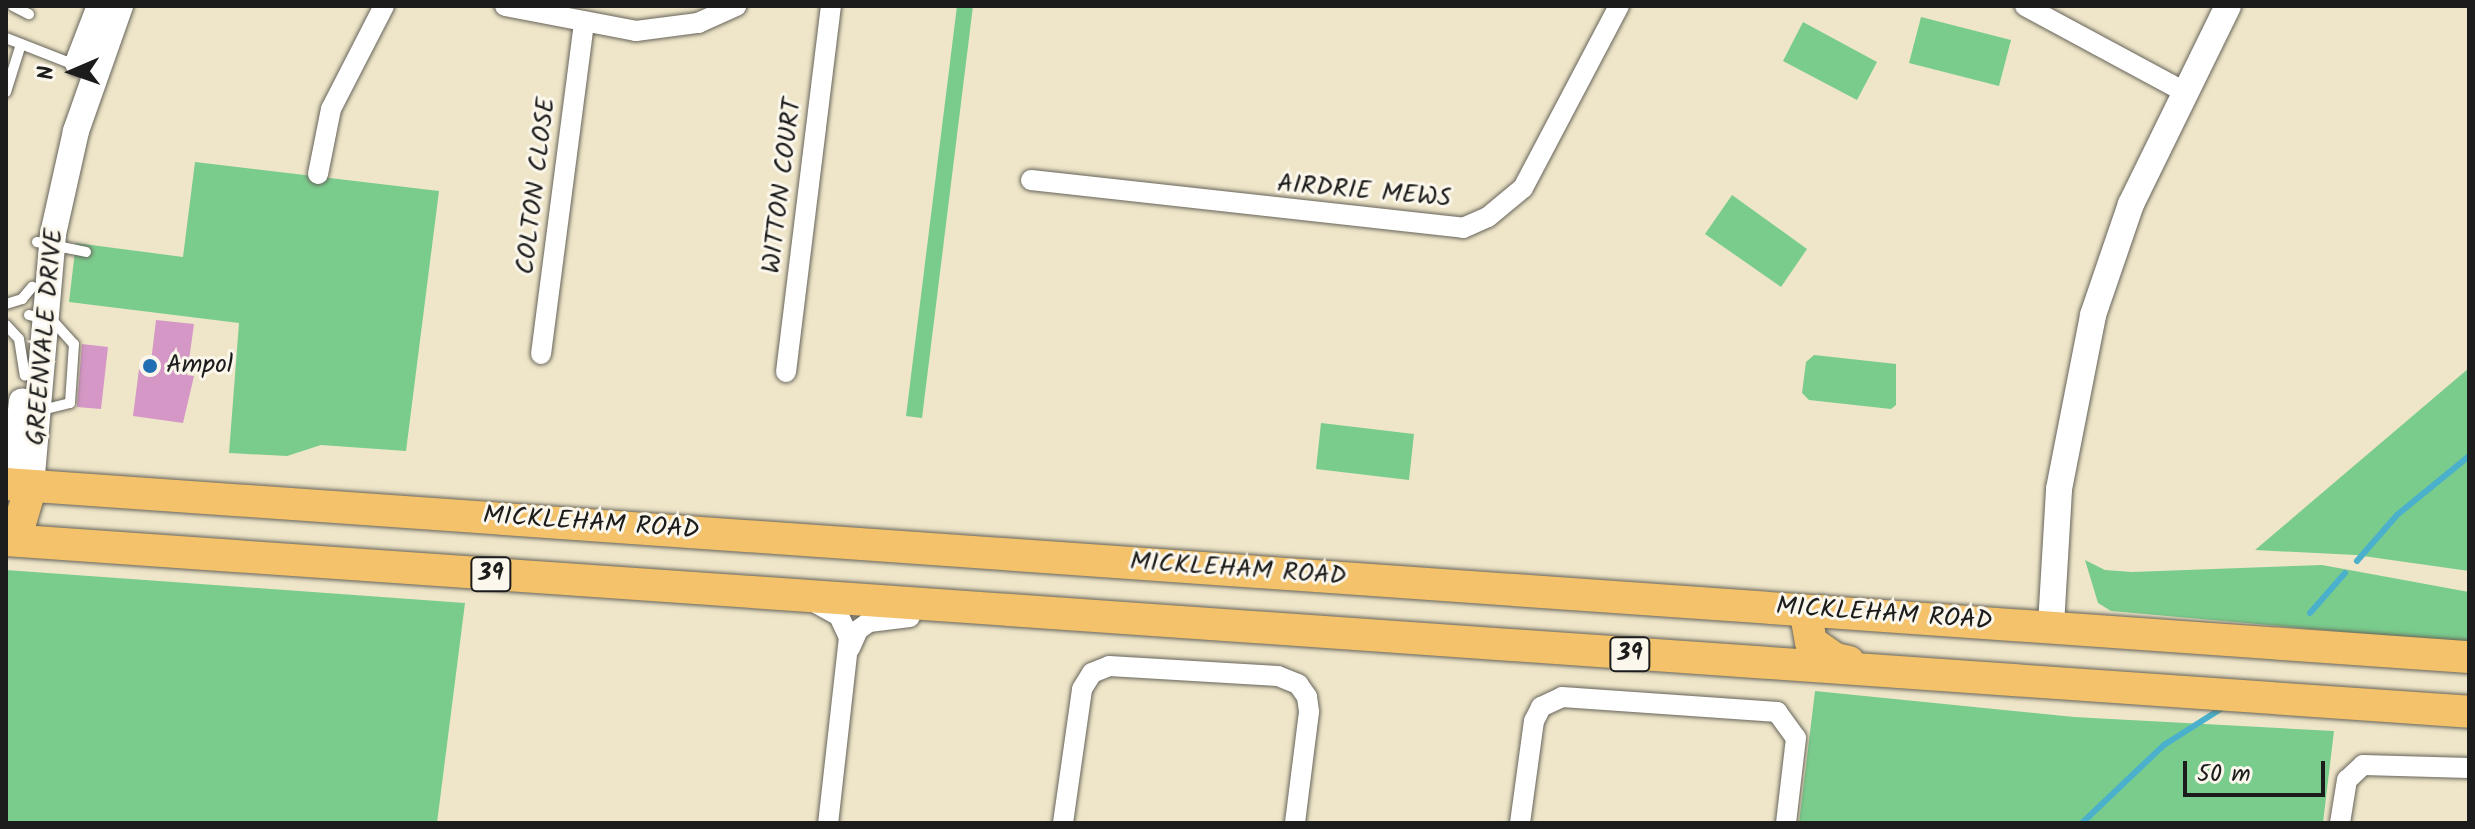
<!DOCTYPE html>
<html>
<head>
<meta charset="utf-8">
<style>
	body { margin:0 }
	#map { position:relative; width:2475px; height:829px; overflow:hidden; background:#efe6c9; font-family:Kalam,sans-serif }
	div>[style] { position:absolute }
	.green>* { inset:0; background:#7acc8d }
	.stream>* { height:6px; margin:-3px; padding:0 3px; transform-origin:3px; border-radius:3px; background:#4bb0cb }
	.building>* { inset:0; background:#d497c6 }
	.roads { filter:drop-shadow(0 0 2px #666359) drop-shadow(0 0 2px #666359) }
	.service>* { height:10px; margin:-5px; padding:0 5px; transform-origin:5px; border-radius:5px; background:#fff }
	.minor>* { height:20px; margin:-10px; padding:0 10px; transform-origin:10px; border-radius:10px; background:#fff }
	.tertiary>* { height:26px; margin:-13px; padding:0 13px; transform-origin:13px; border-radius:13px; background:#fff }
	.primary>* { height:32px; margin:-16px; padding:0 16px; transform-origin:16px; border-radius:16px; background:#f3c26a }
	.dots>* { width:22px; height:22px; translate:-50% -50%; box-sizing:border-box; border:4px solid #fbf7ec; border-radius:50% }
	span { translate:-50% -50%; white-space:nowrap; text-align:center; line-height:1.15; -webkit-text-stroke:6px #fbf7ec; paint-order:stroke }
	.shield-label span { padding:2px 6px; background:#fbf7ec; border:2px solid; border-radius:6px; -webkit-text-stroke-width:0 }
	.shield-label { font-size:24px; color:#1c1c1c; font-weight:700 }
	.street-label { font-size:26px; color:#1c1c1c }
	.poi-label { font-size:26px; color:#1c1c1c }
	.left { translate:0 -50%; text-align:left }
	.frame { position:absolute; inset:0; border:8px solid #1c1c1c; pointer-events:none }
	.north { position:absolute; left:32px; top:32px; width:80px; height:80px; -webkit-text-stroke:6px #fbf7ec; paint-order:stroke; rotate:268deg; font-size:22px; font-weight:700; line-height:32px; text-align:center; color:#1c1c1c }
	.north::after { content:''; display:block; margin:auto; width:28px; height:36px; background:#1c1c1c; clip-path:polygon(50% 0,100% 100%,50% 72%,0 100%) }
	.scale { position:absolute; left:2183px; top:761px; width:142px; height:36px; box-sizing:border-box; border:4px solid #1c1c1c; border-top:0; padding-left:10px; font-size:24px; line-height:28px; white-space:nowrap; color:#1c1c1c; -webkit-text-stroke:6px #fbf7ec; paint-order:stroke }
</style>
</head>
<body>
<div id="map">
	<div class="green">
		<i style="clip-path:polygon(957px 6px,973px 6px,922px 418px,906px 416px)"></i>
		<i style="clip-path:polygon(1921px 17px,2011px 40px,1999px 86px,1909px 63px)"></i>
		<i style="clip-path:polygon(1803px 22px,1877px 62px,1857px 100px,1783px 61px)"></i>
		<i style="clip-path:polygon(195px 162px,439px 191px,406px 451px,321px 445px,287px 456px,229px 453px,239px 323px,69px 302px,76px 243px,183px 257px)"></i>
		<i style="clip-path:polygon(1732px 195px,1807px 249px,1781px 287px,1705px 234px)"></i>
		<i style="clip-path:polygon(1814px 355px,1896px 364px,1896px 405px,1891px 409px,1809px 400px,1802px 393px,1806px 362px)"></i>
		<i style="clip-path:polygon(2469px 368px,2469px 571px,2356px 555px,2255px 550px)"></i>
		<i style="clip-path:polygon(1321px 423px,1414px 434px,1409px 480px,1316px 469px)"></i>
		<i style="clip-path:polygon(2085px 560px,2105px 570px,2132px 572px,2322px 565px,2469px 592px,2469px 643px,2111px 611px,2098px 603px)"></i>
		<i style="clip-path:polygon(6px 570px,465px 603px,437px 823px,6px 823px)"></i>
		<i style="clip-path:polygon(1815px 691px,2074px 717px,2334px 731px,2323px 823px,1799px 823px)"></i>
	</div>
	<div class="stream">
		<i style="left:2357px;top:561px;width:61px;rotate:-49deg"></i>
		<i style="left:2397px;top:515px;width:93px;rotate:-39.3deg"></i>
		<i style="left:2310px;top:613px;width:53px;rotate:-48.8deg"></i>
		<i style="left:2082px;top:823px;width:113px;rotate:-43.6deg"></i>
		<i style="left:2164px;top:745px;width:69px;rotate:-32.5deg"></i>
	</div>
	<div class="building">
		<i style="clip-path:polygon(156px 320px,194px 324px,187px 375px,194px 376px,183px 423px,133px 416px,139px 369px,150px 370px)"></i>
		<i style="clip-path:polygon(82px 344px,108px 347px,101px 409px,77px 407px)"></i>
	</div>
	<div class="roads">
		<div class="service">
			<i style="left:13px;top:6px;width:18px;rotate:27deg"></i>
			<i style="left:6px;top:38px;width:74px;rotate:21.4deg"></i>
			<i style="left:6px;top:92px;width:50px;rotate:-72.6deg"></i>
			<i style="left:37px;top:242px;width:50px;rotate:11.5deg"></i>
			<i style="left:6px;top:304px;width:17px;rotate:-17deg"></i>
			<i style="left:22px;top:299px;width:16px;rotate:-50deg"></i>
			<i style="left:29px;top:315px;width:25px;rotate:14deg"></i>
			<i style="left:53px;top:321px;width:31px;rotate:48deg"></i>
			<i style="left:74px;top:344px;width:59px;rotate:93.9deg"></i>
			<i style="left:70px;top:403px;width:32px;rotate:166deg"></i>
			<i style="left:6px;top:325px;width:19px;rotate:47deg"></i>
			<i style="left:19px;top:339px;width:37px;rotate:81deg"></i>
		</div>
		<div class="minor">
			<i style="left:505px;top:6px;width:133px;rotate:10.8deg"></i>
			<i style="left:636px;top:31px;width:63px;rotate:-7.4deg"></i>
			<i style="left:698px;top:23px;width:42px;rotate:-24.1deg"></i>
			<i style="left:2025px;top:6px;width:179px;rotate:28.3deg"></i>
			<i style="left:318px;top:174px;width:66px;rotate:-78.7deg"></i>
			<i style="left:331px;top:109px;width:116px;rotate:-62.8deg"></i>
			<i style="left:1031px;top:180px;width:435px;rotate:6.3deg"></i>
			<i style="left:1463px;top:228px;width:27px;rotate:-24deg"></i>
			<i style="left:1488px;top:217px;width:45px;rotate:-39.6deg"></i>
			<i style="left:1523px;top:188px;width:206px;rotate:-62.2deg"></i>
			<i style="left:541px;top:354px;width:333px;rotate:-82.6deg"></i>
			<i style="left:786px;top:372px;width:369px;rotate:-83deg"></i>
			<i style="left:814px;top:602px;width:29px;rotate:29deg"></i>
			<i style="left:839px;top:616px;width:23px;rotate:65deg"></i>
			<i style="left:849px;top:637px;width:187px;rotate:96.4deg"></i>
			<i style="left:850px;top:648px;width:20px;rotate:-66deg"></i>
			<i style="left:858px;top:630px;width:14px;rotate:-36deg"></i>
			<i style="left:869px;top:622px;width:41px;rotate:-7deg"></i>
			<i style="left:1063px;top:823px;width:135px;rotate:-81.9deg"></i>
			<i style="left:1082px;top:689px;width:19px;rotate:-58deg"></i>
			<i style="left:1092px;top:673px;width:18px;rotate:-22deg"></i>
			<i style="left:1109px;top:666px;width:169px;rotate:3.4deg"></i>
			<i style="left:1278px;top:676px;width:22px;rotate:22deg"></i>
			<i style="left:1298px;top:684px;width:16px;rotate:55deg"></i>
			<i style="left:1307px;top:697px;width:15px;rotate:82deg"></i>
			<i style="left:1309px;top:712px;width:112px;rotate:97.2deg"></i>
			<i style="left:1520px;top:823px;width:103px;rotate:-82.2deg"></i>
			<i style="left:1534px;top:721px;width:16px;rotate:-63deg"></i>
			<i style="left:1541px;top:707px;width:23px;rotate:-25deg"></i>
			<i style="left:1562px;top:697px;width:216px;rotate:4deg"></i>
			<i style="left:1777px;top:712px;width:32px;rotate:54deg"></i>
			<i style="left:1796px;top:738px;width:86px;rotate:96.7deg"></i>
			<i style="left:2340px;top:823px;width:44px;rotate:-80.8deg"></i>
			<i style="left:2347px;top:780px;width:22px;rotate:-43deg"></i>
			<i style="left:2363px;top:765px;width:106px;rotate:1.6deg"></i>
		</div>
		<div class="tertiary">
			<i style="left:78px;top:63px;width:61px;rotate:-68.9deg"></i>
			<i style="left:13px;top:485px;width:84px;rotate:-83.9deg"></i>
			<i style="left:31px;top:486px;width:253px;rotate:-85deg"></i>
			<i style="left:53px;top:234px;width:106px;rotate:-77.4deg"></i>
			<i style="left:76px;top:131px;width:133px;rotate:-70.6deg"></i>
			<i style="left:2051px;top:625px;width:136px;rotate:-86.6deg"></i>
			<i style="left:2059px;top:489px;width:177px;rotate:-78.9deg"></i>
			<i style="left:2093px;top:315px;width:117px;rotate:-71.1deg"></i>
			<i style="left:2131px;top:204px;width:220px;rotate:-63.9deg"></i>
		</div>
		<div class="primary">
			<i style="left:6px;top:484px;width:2469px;rotate:4.02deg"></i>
			<i style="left:6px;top:540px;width:2469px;rotate:3.99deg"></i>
			<i style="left:15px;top:540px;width:56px;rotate:-73.5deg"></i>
			<i style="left:1821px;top:611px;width:17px;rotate:147deg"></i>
			<i style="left:1807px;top:620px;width:22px;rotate:80deg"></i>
			<i style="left:1811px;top:642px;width:29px;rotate:35deg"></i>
			<i style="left:1835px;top:659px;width:14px;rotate:12deg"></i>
		</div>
	</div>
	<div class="dots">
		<i style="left:150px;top:366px;background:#1f6fb2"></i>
	</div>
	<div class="shield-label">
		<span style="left:491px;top:574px">39</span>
		<span style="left:1630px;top:654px">39</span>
	</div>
	<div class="street-label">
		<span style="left:537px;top:186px;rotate:-83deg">COLTON CLOSE</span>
		<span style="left:783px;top:186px;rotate:-83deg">WITTON COURT</span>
		<span style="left:1364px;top:192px;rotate:5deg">AIRDRIE MEWS</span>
		<span style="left:46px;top:337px;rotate:-85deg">GREENVALE DRIVE</span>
		<span style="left:591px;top:524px;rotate:4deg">MICKLEHAM ROAD</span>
		<span style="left:1238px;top:570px;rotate:4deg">MICKLEHAM ROAD</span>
		<span style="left:1884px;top:615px;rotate:4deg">MICKLEHAM ROAD</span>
	</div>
	<div class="poi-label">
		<span class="left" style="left:166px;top:366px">Ampol</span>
	</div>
	<div class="frame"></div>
	<div class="north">N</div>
	<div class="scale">50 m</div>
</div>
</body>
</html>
